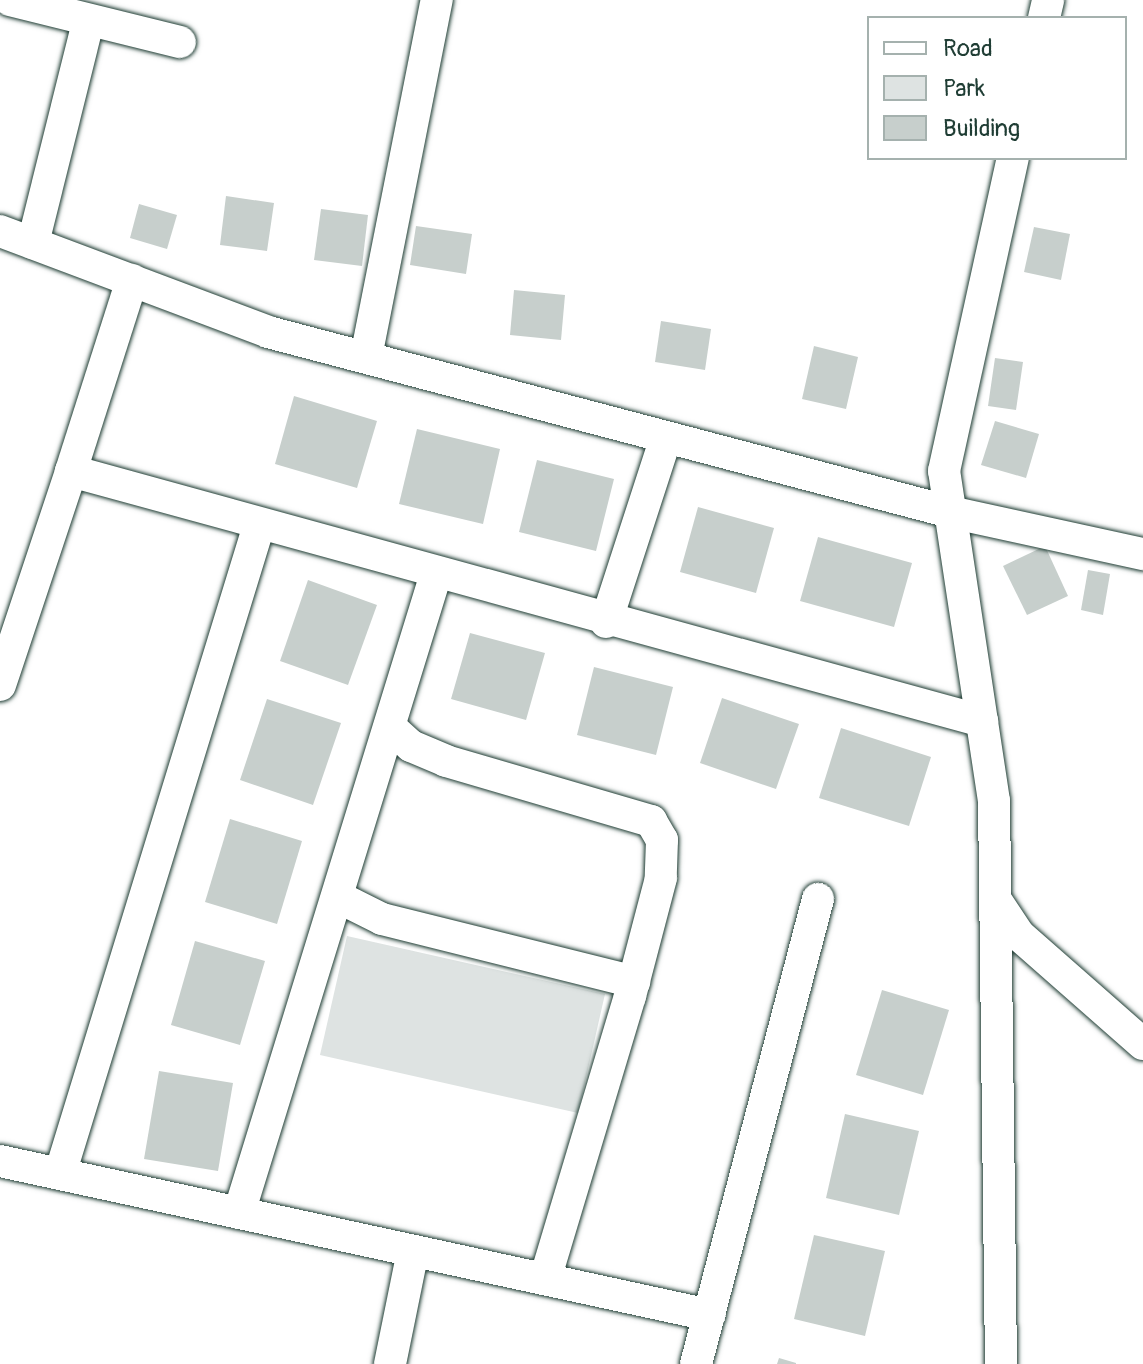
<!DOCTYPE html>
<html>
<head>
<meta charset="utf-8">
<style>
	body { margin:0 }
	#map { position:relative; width:1143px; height:1364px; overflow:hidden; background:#fff; font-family:Pangolin,sans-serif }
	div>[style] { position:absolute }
	.green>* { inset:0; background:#dee3e2 }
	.building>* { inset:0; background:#c7cfcc }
	.roads { filter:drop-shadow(0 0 2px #1f3d34) drop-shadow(0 0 2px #1f3d34) }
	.minor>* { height:32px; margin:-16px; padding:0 16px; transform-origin:16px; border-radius:16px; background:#fff }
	span { translate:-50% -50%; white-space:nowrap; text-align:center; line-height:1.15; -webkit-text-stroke:7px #fff; paint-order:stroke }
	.legend { position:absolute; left:867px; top:16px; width:260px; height:144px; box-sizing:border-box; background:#fff; border:2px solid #a5b1ae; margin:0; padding:10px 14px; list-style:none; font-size:24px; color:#1f3d34 }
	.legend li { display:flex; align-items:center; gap:16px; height:40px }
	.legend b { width:40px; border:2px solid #a5b1ae }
</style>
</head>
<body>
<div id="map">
	<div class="green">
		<i style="clip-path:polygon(347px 936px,605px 994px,578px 1113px,320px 1055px)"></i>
	</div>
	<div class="building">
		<i style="clip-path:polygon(226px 196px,274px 203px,267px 251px,220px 245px)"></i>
		<i style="clip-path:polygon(139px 204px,177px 215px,167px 249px,130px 238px)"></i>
		<i style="clip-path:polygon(321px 209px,368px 215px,362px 266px,314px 260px)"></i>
		<i style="clip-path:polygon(416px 226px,472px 234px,466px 274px,410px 265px)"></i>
		<i style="clip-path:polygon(1034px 227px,1070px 234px,1061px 280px,1024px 272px)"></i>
		<i style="clip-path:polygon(514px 290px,565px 295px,561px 340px,510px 335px)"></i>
		<i style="clip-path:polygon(661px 321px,711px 329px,705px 370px,655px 362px)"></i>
		<i style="clip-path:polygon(814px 346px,858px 357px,846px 409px,802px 399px)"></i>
		<i style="clip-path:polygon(995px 358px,1023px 362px,1016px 410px,988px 406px)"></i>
		<i style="clip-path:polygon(294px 396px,377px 421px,357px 488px,275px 464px)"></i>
		<i style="clip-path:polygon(995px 421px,1039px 434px,1026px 478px,981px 465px)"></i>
		<i style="clip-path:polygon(417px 429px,500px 449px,483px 524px,399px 504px)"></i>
		<i style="clip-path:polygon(537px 460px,614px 479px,596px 551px,519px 532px)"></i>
		<i style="clip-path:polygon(698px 507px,774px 528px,756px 593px,680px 572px)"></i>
		<i style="clip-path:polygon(818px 537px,912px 563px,894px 627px,800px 601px)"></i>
		<i style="clip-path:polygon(1045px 546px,1068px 596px,1027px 615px,1003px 566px)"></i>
		<i style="clip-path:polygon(1088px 570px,1110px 574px,1103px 615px,1081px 610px)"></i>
		<i style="clip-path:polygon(308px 580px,377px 605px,348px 685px,280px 661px)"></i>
		<i style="clip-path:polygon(470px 633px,545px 653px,526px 720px,451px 699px)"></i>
		<i style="clip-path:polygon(594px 667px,673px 687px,656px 755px,577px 735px)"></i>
		<i style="clip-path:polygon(722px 698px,799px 724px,776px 789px,700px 763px)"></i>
		<i style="clip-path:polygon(267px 699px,341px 723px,313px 805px,240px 780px)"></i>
		<i style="clip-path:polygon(841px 728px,931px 757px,909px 826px,819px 798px)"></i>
		<i style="clip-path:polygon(230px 819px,302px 841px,277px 924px,205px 902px)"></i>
		<i style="clip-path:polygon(195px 941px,265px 961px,240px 1045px,171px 1025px)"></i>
		<i style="clip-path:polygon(882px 990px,949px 1010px,923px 1095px,856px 1075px)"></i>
		<i style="clip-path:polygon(159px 1071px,233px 1083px,218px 1171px,144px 1159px)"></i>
		<i style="clip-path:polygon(845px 1114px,919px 1131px,899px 1215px,826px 1198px)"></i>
		<i style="clip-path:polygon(814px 1235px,885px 1251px,865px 1336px,794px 1319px)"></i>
		<i style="clip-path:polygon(779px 1358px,796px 1363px,796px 1364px,777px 1364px)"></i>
	</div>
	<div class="roads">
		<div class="minor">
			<i style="left:10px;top:0;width:175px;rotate:13.9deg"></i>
			<i style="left:1044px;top:18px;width:18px;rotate:-77deg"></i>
			<i style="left:0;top:231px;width:286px;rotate:20.6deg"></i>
			<i style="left:268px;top:332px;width:705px;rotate:14.78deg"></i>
			<i style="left:950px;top:512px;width:198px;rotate:12.3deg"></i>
			<i style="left:33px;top:243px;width:227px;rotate:-76deg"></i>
			<i style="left:132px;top:280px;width:201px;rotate:107.7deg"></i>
			<i style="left:71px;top:471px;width:945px;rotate:15.35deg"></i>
			<i style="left:366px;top:357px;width:364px;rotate:-78.8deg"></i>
			<i style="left:606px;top:622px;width:194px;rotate:-72deg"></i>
			<i style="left:0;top:685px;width:225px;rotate:-71.6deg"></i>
			<i style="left:391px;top:728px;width:27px;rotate:42deg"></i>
			<i style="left:411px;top:746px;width:38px;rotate:23deg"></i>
			<i style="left:446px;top:761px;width:214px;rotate:16.3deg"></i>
			<i style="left:651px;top:821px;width:22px;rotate:60deg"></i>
			<i style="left:662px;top:840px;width:38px;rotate:92deg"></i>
			<i style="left:661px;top:878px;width:122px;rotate:104.7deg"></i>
			<i style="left:630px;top:996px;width:295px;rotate:106.7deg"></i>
			<i style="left:340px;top:898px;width:47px;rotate:26.6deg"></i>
			<i style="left:382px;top:919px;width:260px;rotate:14deg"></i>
			<i style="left:995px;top:899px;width:43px;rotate:56.3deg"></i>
			<i style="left:1019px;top:935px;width:165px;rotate:41.3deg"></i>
			<i style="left:0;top:1161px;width:726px;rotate:12.25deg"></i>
			<i style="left:60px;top:1174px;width:679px;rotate:-72.95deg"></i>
			<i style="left:239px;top:1213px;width:669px;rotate:-72.87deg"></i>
			<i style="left:390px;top:1364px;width:115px;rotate:-78.5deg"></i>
			<i style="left:696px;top:1364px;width:481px;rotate:-75.3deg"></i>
			<i style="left:1001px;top:1364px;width:563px;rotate:-90.71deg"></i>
			<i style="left:994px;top:801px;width:334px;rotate:-98.6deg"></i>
			<i style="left:944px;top:471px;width:321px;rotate:-77.6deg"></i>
		</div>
	</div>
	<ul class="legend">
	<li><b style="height:10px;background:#fff"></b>Road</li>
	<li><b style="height:22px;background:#dee3e2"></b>Park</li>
	<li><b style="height:22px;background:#c7cfcc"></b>Building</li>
	</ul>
</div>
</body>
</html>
